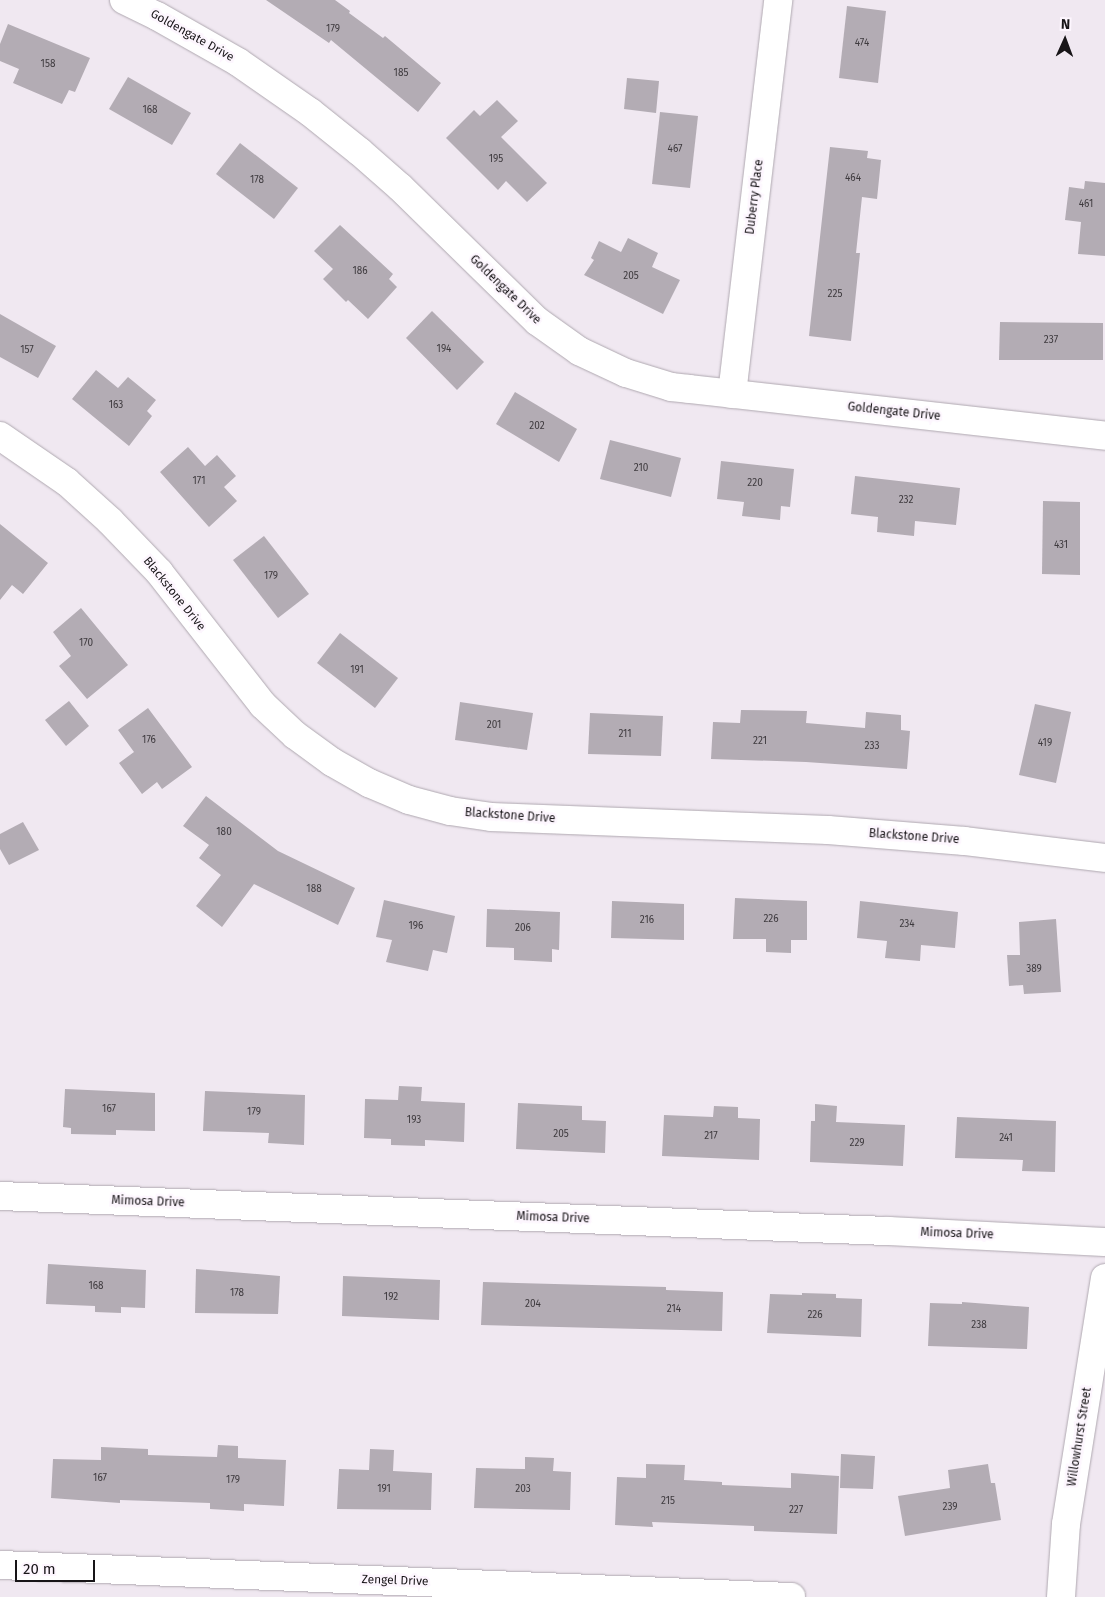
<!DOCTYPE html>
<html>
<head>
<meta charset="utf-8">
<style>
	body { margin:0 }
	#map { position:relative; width:1105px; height:1597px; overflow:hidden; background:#f0e8f1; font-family:"Fira Sans",sans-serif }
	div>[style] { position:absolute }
	.building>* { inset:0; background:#b3acb4 }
	.roads { filter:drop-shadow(0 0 1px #afa8b0) drop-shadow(0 0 1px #afa8b0) }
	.street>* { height:28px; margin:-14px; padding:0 14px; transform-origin:14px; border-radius:14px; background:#fff }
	span { translate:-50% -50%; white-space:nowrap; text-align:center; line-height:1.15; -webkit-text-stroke:5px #fdf6fe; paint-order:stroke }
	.number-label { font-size:10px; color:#3f3b3f }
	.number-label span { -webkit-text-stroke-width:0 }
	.street-label { font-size:12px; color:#181518 }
	.north { position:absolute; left:1040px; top:15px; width:50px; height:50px; -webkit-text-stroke:4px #fdf6fe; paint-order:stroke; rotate:2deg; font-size:14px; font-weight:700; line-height:20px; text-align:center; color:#181518 }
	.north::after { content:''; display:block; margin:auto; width:18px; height:22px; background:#181518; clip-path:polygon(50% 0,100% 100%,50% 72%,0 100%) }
	.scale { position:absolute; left:15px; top:1560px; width:80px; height:22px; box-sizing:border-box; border:2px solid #181518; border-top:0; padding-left:6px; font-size:15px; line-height:18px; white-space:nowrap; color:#181518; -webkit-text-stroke:4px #fdf6fe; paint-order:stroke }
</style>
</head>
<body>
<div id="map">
	<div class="building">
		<i style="clip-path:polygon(266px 0,335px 0,350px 11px,349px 13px,383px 38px,385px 36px,441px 83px,418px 112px,331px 40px,329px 43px)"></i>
		<i style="clip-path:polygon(847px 6px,886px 11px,878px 83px,839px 78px)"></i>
		<i style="clip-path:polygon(8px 24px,90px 58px,75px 92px,69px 90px,62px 104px,13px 83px,19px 69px,0 61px,0 44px)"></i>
		<i style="clip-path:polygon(128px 77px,191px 113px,172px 145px,109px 109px)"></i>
		<i style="clip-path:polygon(627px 78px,659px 81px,656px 113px,624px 109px)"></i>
		<i style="clip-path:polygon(497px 100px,518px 121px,501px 137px,547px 183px,527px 202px,506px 181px,498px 190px,446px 138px,474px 110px,480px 116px)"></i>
		<i style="clip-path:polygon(660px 112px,698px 116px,690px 188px,652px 184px)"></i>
		<i style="clip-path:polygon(240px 143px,298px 188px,274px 219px,216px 174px)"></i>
		<i style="clip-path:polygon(830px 147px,868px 151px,867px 158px,881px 160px,877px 199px,862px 197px,856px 253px,860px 253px,851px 341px,809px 336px)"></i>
		<i style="clip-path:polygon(1085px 181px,1105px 183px,1105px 256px,1078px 254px,1081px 222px,1065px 220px,1069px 187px,1084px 189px)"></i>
		<i style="clip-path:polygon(340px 225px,393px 274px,389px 279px,397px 287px,368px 319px,348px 300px,346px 302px,323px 279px,333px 269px,314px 251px)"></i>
		<i style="clip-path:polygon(628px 238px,658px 253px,652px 267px,680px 280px,663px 314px,584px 275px,594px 260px,591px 258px,599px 241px,621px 252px)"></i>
		<i style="clip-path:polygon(432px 311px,484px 362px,457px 390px,406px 338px)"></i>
		<i style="clip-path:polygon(0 314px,56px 346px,38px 378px,0 357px)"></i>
		<i style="clip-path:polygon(1000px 322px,1103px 323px,1103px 360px,999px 360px)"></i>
		<i style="clip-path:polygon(96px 370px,118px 388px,128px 377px,156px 400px,147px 411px,152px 416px,129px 446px,72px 399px)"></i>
		<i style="clip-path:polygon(515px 392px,577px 429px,559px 462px,496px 424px)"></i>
		<i style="clip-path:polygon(610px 440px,681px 458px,671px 497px,600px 479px)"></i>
		<i style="clip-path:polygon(188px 447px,205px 466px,217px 455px,236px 476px,224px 487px,237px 501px,209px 527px,160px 472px)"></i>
		<i style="clip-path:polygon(721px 461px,794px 469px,790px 507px,781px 506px,780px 520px,742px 516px,744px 502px,717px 499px)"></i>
		<i style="clip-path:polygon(855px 476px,960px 488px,956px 525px,915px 521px,914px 536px,877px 532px,878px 517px,851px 514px)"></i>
		<i style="clip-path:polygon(1043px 501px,1080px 502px,1080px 575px,1042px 574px)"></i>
		<i style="clip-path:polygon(0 524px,48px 563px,23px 594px,12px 585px,0 600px)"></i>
		<i style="clip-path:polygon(264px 536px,309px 594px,278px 618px,233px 560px)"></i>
		<i style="clip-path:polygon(81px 608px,128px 665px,87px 699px,59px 666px,71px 656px,53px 632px)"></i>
		<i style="clip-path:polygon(340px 633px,398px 678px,375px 708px,317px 663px)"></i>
		<i style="clip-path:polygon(69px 701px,89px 726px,66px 746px,45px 720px)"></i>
		<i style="clip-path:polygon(460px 702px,533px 713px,527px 750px,455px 740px)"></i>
		<i style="clip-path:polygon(1035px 704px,1071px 712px,1056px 783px,1019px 775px)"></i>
		<i style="clip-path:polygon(148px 708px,192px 767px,162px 789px,157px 782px,142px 794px,119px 763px,134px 752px,118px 730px)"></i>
		<i style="clip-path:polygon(741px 710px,807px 711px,806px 723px,865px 728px,866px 712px,901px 715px,901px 730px,910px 731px,907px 769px,806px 762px,711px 759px,713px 722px,740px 723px)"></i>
		<i style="clip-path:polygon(590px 713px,663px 716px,661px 756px,588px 754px)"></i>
		<i style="clip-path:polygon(206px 796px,278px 851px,355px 888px,338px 925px,254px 884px,222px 927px,196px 906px,221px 875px,199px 858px,209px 845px,183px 826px)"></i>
		<i style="clip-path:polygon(23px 822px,39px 850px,9px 865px,0 849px,0 834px)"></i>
		<i style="clip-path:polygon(735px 898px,807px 901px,807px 940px,791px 940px,791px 953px,766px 952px,766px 939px,733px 939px)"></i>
		<i style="clip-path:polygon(384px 900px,455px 916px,447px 953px,433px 950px,428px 971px,386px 962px,392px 940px,376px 937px)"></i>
		<i style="clip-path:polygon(612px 901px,684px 904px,684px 940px,611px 938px)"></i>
		<i style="clip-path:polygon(860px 901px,958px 912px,955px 948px,921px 945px,920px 961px,885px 958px,887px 941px,857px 938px)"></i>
		<i style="clip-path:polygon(487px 909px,560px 912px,559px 950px,552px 949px,552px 962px,514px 960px,514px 948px,486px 947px)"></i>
		<i style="clip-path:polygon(1056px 919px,1061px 992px,1024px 994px,1023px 985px,1009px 986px,1007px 955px,1020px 955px,1019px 922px)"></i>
		<i style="clip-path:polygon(399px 1086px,422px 1087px,421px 1101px,465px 1103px,464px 1142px,425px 1140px,425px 1146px,391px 1145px,391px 1139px,364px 1138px,365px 1099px,398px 1100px)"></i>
		<i style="clip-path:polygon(65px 1089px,155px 1093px,155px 1131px,116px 1130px,116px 1135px,71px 1134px,71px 1128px,63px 1127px)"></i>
		<i style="clip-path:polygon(205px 1091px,305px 1095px,304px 1145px,268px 1143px,269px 1133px,203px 1131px)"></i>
		<i style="clip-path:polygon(518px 1103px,582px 1106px,582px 1120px,606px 1121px,605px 1153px,516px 1149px)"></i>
		<i style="clip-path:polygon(815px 1104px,837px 1106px,836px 1122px,905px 1125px,903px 1166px,810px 1162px,811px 1121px,815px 1121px)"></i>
		<i style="clip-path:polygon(714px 1106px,738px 1107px,738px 1118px,760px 1119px,759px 1160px,662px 1156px,664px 1115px,713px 1117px)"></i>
		<i style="clip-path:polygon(957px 1117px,1056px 1121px,1055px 1172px,1022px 1171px,1023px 1160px,955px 1158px)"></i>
		<i style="clip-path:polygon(48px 1264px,146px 1270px,145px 1308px,121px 1307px,121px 1313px,95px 1312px,95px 1306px,46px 1304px)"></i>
		<i style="clip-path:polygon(196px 1269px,280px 1276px,278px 1314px,195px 1313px)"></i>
		<i style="clip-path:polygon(343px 1276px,440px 1280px,439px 1320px,342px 1316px)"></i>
		<i style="clip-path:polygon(483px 1282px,666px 1287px,666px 1290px,723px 1292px,722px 1331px,481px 1325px)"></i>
		<i style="clip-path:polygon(802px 1293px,836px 1294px,836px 1298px,862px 1299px,861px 1337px,767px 1333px,770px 1294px,802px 1295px)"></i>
		<i style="clip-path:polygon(962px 1302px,1029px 1307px,1027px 1349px,928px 1346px,930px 1303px,962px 1304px)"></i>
		<i style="clip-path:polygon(218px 1445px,238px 1446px,238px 1458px,286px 1460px,284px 1506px,244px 1504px,244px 1511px,210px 1509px,210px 1503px,120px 1500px,120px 1503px,51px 1498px,53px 1459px,101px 1460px,101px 1447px,148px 1449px,148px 1455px,217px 1457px)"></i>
		<i style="clip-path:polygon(370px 1449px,394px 1450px,393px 1471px,432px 1473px,431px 1510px,337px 1509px,339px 1469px,369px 1470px)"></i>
		<i style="clip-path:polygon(841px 1454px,875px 1456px,873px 1489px,840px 1488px)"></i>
		<i style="clip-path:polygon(525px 1457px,554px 1458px,553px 1471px,571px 1472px,570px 1510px,474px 1508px,476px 1468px,525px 1469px)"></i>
		<i style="clip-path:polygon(646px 1464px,685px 1465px,684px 1480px,722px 1482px,722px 1485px,791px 1488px,791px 1473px,839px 1476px,837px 1534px,754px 1531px,754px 1526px,652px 1522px,653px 1527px,615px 1525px,617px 1477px,646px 1478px)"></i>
		<i style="clip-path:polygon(988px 1464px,991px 1483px,995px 1483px,1001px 1520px,905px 1536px,898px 1496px,950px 1488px,948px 1470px)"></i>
	</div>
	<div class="roads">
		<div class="street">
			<i style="left:124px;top:0;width:37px;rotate:26deg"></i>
			<i style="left:157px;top:16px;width:93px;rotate:29.6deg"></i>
			<i style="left:238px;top:62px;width:88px;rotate:34.8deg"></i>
			<i style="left:310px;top:112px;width:64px;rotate:38.7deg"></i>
			<i style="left:360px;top:152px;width:53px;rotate:41.2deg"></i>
			<i style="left:400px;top:187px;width:192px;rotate:44.4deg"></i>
			<i style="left:537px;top:321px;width:52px;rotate:35.5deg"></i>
			<i style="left:579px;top:351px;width:52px;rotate:25.1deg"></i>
			<i style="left:626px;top:373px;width:47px;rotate:17.3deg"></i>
			<i style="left:671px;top:387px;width:18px;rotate:6deg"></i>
			<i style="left:689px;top:389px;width:419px;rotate:6.4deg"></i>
			<i style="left:732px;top:394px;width:397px;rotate:-83.3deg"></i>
			<i style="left:0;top:436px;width:81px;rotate:34.5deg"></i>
			<i style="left:67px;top:482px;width:58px;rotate:42.2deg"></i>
			<i style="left:110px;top:521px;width:71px;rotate:46.1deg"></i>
			<i style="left:159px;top:572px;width:169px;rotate:52deg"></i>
			<i style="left:263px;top:705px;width:44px;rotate:43.2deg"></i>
			<i style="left:295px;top:735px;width:46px;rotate:36.1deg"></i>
			<i style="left:332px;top:762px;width:43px;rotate:29.6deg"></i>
			<i style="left:369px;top:783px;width:43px;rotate:23deg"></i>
			<i style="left:409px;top:800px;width:42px;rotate:15deg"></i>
			<i style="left:450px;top:811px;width:41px;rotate:8.3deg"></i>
			<i style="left:491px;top:817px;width:337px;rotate:2.2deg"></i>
			<i style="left:828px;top:830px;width:137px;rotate:4.6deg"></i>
			<i style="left:965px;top:841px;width:141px;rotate:6.9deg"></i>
			<i style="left:0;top:1196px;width:889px;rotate:2.26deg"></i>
			<i style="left:888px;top:1231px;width:217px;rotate:2.9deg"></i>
			<i style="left:0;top:1565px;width:792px;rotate:2.32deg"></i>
			<i style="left:1061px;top:1597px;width:73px;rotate:-86.1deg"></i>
			<i style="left:1066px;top:1524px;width:249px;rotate:-81deg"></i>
		</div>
	</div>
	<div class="number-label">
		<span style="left:333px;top:30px">179</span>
		<span style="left:862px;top:44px">474</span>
		<span style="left:48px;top:65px">158</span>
		<span style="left:401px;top:74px">185</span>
		<span style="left:150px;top:111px">168</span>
		<span style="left:675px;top:150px">467</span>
		<span style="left:496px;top:160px">195</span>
		<span style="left:853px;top:179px">464</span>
		<span style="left:257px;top:181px">178</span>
		<span style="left:1086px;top:205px">461</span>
		<span style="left:360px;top:272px">186</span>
		<span style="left:631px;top:277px">205</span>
		<span style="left:835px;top:295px">225</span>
		<span style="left:1051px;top:341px">237</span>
		<span style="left:444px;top:350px">194</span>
		<span style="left:27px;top:351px">157</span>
		<span style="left:116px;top:406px">163</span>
		<span style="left:537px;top:427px">202</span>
		<span style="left:641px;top:469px">210</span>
		<span style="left:199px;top:482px">171</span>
		<span style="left:755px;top:484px">220</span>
		<span style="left:906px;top:501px">232</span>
		<span style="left:1061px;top:546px">431</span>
		<span style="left:271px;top:577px">179</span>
		<span style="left:86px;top:644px">170</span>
		<span style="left:357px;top:671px">191</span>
		<span style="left:494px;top:726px">201</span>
		<span style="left:625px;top:735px">211</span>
		<span style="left:149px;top:741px">176</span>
		<span style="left:760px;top:742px">221</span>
		<span style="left:1045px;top:744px">419</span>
		<span style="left:872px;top:747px">233</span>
		<span style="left:224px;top:833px">180</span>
		<span style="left:314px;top:890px">188</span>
		<span style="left:771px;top:920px">226</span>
		<span style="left:647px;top:921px">216</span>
		<span style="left:907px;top:925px">234</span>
		<span style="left:416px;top:927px">196</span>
		<span style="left:523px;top:929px">206</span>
		<span style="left:1034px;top:970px">389</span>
		<span style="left:109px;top:1110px">167</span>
		<span style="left:254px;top:1113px">179</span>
		<span style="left:414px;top:1121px">193</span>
		<span style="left:561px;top:1135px">205</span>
		<span style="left:711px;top:1137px">217</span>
		<span style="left:1006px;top:1139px">241</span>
		<span style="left:857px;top:1144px">229</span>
		<span style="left:96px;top:1287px">168</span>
		<span style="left:237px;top:1294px">178</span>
		<span style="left:391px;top:1298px">192</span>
		<span style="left:533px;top:1305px">204</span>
		<span style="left:674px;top:1310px">214</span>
		<span style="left:815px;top:1316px">226</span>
		<span style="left:979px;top:1326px">238</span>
		<span style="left:100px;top:1479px">167</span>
		<span style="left:233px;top:1481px">179</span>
		<span style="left:384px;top:1490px">191</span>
		<span style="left:523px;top:1490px">203</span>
		<span style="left:668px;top:1502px">215</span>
		<span style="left:950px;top:1508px">239</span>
		<span style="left:796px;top:1511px">227</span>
	</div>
	<div class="street-label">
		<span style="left:192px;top:36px;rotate:29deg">Goldengate Drive</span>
		<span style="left:755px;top:197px;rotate:-83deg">Duberry Place</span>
		<span style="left:505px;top:290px;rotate:44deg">Goldengate Drive</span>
		<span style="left:894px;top:412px;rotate:6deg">Goldengate Drive</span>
		<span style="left:174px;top:594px;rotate:51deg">Blackstone Drive</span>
		<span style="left:510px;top:816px;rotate:4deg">Blackstone Drive</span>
		<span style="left:914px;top:837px;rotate:4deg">Blackstone Drive</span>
		<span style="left:148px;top:1202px;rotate:2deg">Mimosa Drive</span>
		<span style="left:553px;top:1218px;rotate:2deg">Mimosa Drive</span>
		<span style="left:957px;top:1234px;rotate:2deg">Mimosa Drive</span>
		<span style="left:1080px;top:1437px;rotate:-81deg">Willowhurst Street</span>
		<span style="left:395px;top:1581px;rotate:2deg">Zengel Drive</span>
	</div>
	<div class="north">N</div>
	<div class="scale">20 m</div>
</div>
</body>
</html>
